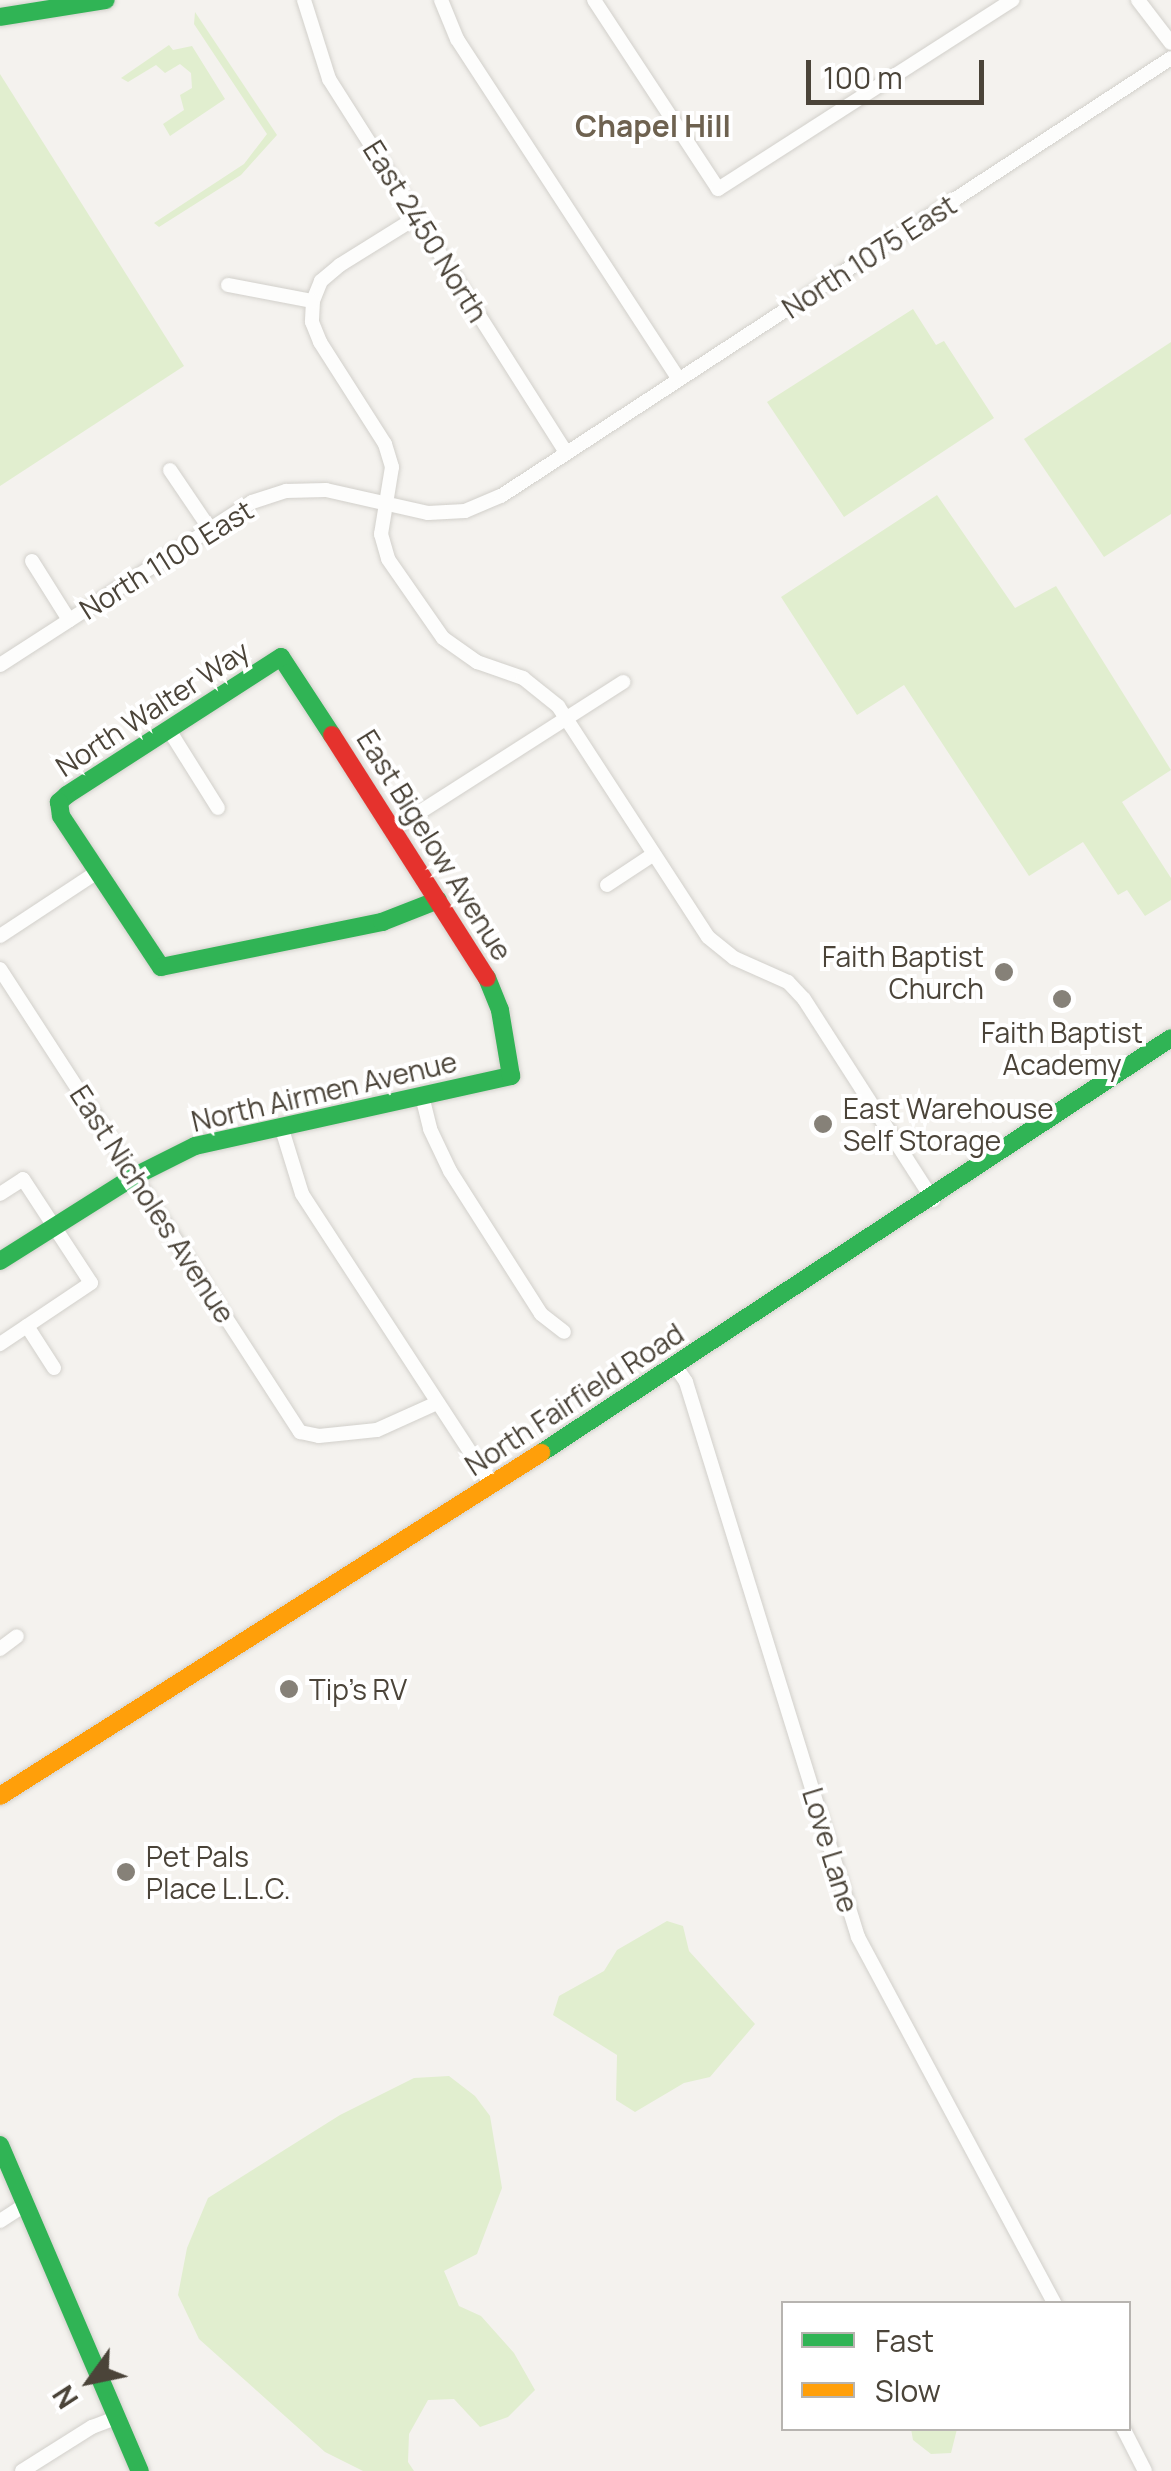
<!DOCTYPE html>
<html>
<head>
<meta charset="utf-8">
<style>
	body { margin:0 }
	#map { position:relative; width:1171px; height:2471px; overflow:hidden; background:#f4f2ee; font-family:Manrope,sans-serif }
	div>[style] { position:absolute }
	.green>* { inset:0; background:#e1eecf }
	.roads { filter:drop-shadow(0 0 2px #d2d0cb) drop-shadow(0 0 2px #d2d0cb) }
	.street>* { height:14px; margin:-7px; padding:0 7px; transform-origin:7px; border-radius:7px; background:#fdfdfc }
	.fast>* { height:18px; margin:-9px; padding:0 9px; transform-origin:9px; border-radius:9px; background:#30b455 }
	.slow>* { height:18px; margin:-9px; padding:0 9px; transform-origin:9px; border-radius:9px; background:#ff9f0a }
	.jam>* { height:18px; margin:-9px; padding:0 9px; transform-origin:9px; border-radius:9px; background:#e5322d }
	.dots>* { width:28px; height:28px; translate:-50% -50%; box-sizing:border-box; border:5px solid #fff; border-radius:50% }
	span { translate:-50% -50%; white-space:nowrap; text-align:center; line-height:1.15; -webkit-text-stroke:8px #fff; paint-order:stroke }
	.street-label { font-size:28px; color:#4b4439 }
	.poi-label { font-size:28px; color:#4b4439 }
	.right { translate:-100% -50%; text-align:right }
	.left { translate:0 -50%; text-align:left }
	.neighbourhood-label { font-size:30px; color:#6e6250; font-weight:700 }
	.legend { position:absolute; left:781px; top:2301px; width:350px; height:130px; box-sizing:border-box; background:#fff; border:2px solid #b7b4b0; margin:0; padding:12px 18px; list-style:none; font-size:30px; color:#4b4439 }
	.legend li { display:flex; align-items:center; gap:20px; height:50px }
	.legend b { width:50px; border:2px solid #b7b4b0 }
	.north { position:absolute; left:40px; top:2331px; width:100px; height:100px; -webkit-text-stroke:8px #fff; paint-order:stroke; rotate:237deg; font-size:28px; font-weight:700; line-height:40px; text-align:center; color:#4b4439 }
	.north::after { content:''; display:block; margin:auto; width:35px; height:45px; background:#4b4439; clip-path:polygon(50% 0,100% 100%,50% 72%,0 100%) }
	.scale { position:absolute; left:806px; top:60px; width:178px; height:45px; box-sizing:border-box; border:5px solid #4b4439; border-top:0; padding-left:12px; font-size:30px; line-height:35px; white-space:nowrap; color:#4b4439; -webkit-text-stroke:8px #fff; paint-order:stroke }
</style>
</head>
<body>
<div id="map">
	<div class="green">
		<i style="clip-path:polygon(195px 12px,277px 135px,241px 175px,159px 227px,154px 223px,244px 164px,267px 134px,194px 24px)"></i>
		<i style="clip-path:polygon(169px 45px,173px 50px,192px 46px,225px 99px,170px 136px,163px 124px,184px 110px,180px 95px,192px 88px,191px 73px,180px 64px,165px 73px,156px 65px,128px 82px,121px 78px)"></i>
		<i style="clip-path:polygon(0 74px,184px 366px,0 486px)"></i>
		<i style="clip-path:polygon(913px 309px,936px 345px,944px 341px,994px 418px,844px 517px,767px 402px)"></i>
		<i style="clip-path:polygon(1171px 342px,1171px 514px,1104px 557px,1024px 439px)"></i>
		<i style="clip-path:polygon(937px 495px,1015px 608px,1056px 586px,1171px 770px,1122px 802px,1171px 878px,1171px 900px,1145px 916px,1127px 890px,1118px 895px,1083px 842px,1029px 876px,904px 685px,857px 715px,781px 597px)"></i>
		<i style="clip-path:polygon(667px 1921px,683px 1926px,689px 1951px,755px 2024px,710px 2077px,684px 2083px,635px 2112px,616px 2100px,617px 2055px,553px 2015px,559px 1996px,604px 1971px,617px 1950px)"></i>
		<i style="clip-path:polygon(449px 2076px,475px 2096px,490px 2116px,502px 2188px,477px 2254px,444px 2271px,459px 2306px,481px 2316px,514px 2353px,535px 2390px,508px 2417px,480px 2427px,454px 2399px,428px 2400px,409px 2434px,408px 2462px,414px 2471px,363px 2471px,325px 2452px,199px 2339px,178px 2295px,187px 2248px,208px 2198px,340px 2115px,414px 2078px)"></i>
		<i style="clip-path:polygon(911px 2429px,957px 2429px,951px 2453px,931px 2454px,913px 2440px)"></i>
	</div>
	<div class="roads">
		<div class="street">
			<i style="left:304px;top:0;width:83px;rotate:72.4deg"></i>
			<i style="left:329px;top:79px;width:443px;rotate:57.6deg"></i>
			<i style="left:441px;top:0;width:42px;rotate:67.7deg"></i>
			<i style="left:457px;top:39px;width:406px;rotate:56.9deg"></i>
			<i style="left:594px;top:0;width:226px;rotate:56.7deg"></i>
			<i style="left:718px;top:189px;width:350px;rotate:-32.7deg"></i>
			<i style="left:1138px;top:0;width:54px;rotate:52.5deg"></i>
			<i style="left:417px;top:217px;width:91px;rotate:148.1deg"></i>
			<i style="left:340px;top:265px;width:25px;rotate:140deg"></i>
			<i style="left:321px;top:281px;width:22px;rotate:112deg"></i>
			<i style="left:313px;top:301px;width:21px;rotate:93deg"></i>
			<i style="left:312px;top:322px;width:22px;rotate:68deg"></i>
			<i style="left:320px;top:342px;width:121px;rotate:57.5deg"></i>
			<i style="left:385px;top:444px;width:24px;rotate:73deg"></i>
			<i style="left:392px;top:467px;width:68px;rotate:99.3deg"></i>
			<i style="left:381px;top:534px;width:26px;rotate:74deg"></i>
			<i style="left:388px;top:559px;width:96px;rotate:55.2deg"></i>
			<i style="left:443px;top:638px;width:42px;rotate:35.2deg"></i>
			<i style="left:477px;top:662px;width:49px;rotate:19.2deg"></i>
			<i style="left:523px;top:678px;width:45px;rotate:38.7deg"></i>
			<i style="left:558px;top:706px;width:275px;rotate:57deg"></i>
			<i style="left:708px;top:937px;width:33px;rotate:39deg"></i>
			<i style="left:734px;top:958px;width:59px;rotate:24deg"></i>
			<i style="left:788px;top:982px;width:23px;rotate:47deg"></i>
			<i style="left:804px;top:999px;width:239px;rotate:57.3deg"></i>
			<i style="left:228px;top:285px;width:86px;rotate:10.7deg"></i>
			<i style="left:170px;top:470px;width:71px;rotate:55.9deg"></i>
			<i style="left:32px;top:561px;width:70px;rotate:57.9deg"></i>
			<i style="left:0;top:665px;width:300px;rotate:-32.9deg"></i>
			<i style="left:252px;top:502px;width:36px;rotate:-18deg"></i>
			<i style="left:286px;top:491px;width:40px;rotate:-1.4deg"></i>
			<i style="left:326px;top:490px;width:105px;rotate:12.7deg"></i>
			<i style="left:428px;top:513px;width:37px;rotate:-3deg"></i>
			<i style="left:465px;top:511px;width:39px;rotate:-23deg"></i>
			<i style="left:501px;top:496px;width:800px;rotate:-33.17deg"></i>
			<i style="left:169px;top:730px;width:92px;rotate:57.9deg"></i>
			<i style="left:395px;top:828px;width:271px;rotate:-32.6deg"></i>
			<i style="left:607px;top:885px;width:56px;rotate:-33.4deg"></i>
			<i style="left:0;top:936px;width:116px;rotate:-33.4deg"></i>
			<i style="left:0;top:969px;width:552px;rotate:57.06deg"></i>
			<i style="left:300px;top:1432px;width:19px;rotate:12deg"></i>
			<i style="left:319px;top:1436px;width:58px;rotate:-5.9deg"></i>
			<i style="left:377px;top:1430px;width:66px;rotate:-24.2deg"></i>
			<i style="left:422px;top:1096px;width:34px;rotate:76deg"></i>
			<i style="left:430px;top:1129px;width:47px;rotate:64.5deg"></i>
			<i style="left:450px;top:1171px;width:169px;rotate:57.5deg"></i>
			<i style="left:541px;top:1314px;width:29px;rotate:38deg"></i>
			<i style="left:281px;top:1126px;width:71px;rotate:72.8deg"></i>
			<i style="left:302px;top:1194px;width:348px;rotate:56.9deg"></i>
			<i style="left:0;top:1194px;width:27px;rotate:-33deg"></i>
			<i style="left:23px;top:1179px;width:124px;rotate:56.8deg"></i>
			<i style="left:91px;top:1283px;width:110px;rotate:146.2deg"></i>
			<i style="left:27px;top:1326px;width:50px;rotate:57.3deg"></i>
			<i style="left:676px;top:1367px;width:18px;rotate:56deg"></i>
			<i style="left:686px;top:1382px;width:581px;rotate:72.78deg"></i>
			<i style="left:858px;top:1937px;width:417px;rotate:61.8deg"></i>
			<i style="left:0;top:1649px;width:21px;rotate:-37deg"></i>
			<i style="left:0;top:2221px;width:30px;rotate:-33deg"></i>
			<i style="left:1123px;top:2428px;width:48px;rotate:62.9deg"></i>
			<i style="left:22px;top:2471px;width:83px;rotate:-32.2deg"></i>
			<i style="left:92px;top:2427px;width:26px;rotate:-21deg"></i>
		</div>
		<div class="fast">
			<i style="left:0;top:17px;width:107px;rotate:-9.1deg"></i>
			<i style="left:332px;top:735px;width:93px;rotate:-123.2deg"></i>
			<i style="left:281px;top:657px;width:255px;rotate:147.2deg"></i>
			<i style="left:67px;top:795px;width:11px;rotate:139deg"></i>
			<i style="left:59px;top:802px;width:14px;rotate:82deg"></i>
			<i style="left:61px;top:816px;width:181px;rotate:56.5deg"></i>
			<i style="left:161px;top:967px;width:226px;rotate:-11.5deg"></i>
			<i style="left:382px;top:922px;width:60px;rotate:-21.4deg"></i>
			<i style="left:0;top:1261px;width:160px;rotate:-32.2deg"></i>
			<i style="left:135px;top:1176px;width:67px;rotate:-26.6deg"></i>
			<i style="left:195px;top:1146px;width:324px;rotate:-12.5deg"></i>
			<i style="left:511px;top:1076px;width:67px;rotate:-99.5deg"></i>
			<i style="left:500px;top:1010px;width:35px;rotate:-112deg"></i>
			<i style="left:541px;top:1453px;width:754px;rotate:-33.37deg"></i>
			<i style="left:0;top:2145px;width:355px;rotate:66.8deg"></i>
		</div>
		<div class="slow">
			<i style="left:0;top:1796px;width:641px;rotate:-32.38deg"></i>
		</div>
		<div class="jam">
			<i style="left:332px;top:735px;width:288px;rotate:57.5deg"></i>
		</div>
	</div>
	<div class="dots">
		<i style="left:1004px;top:972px;background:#868178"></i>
		<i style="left:1062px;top:999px;background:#868178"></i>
		<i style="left:823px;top:1124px;background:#868178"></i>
		<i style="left:289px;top:1689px;background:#868178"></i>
		<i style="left:126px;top:1872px;background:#868178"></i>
	</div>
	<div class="street-label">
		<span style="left:426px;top:231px;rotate:58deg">East 2450 North</span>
		<span style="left:869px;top:256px;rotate:-33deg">North 1075 East</span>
		<span style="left:166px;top:559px;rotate:-32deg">North 1100 East</span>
		<span style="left:152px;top:708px;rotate:-33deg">North Walter Way</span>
		<span style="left:435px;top:845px;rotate:58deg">East Bigelow Avenue</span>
		<span style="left:324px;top:1091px;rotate:-13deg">North Airmen Avenue</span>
		<span style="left:153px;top:1204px;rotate:57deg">East Nicholes Avenue</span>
		<span style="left:574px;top:1399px;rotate:-33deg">North Fairfield Road</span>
		<span style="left:831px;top:1850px;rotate:73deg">Love Lane</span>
	</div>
	<div class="poi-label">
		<span class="right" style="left:984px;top:972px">Faith Baptist<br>Church</span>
		<span style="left:1062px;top:1048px">Faith Baptist<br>Academy</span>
		<span class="left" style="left:843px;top:1124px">East Warehouse<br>Self Storage</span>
		<span class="left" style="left:309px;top:1689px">Tip's RV</span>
		<span class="left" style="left:146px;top:1872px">Pet Pals<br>Place L.L.C.</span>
	</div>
	<div class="neighbourhood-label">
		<span style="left:653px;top:126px">Chapel Hill</span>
	</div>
	<ul class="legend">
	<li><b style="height:12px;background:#30b455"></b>Fast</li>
	<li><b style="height:12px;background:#ff9f0a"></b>Slow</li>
	</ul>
	<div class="north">N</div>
	<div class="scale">100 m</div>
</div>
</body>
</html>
